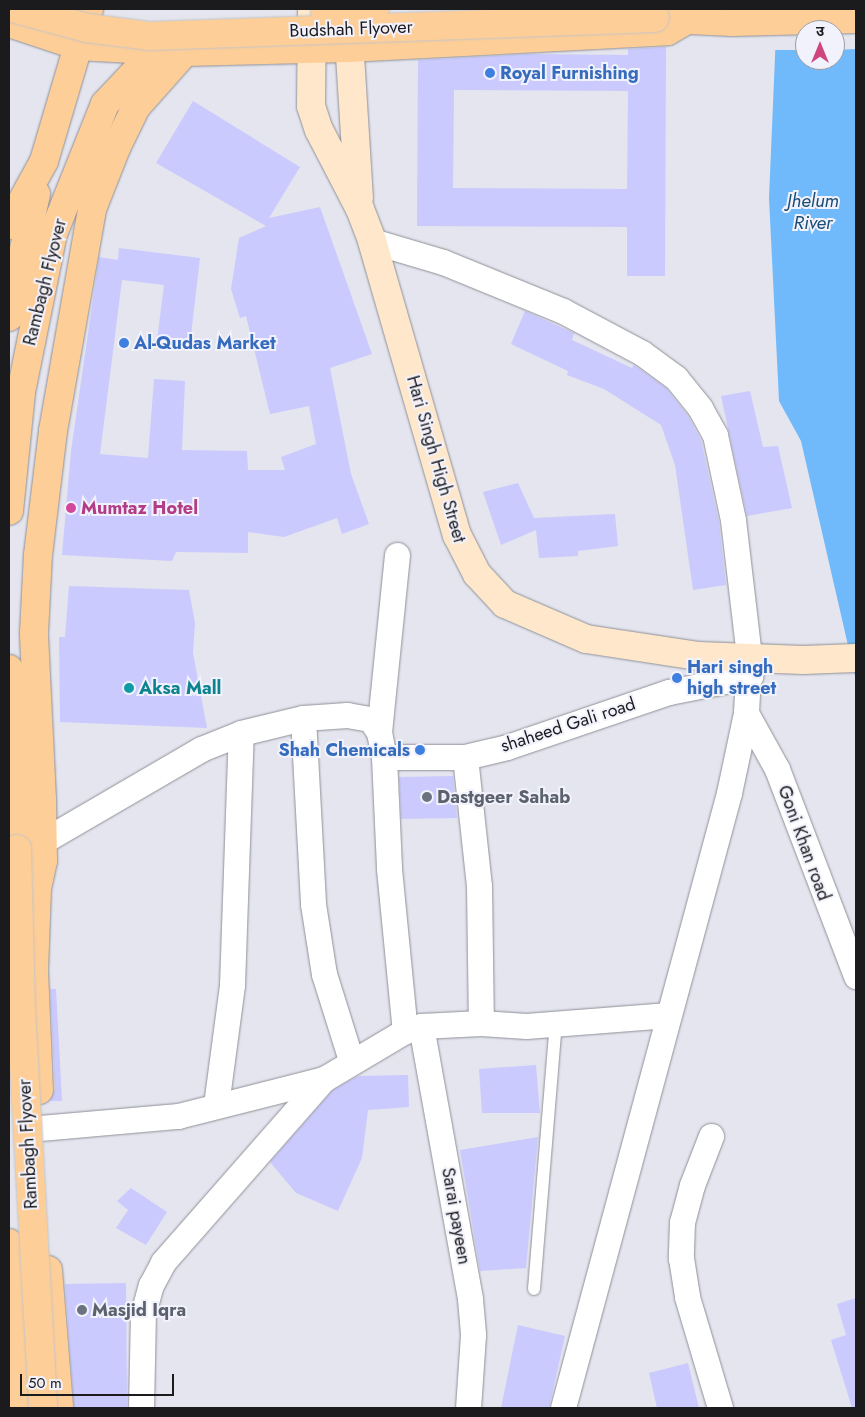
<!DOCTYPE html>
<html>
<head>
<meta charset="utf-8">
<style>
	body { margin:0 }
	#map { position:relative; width:865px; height:1417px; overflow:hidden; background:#e4e5ee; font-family:Jost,"Noto Sans Devanagari",sans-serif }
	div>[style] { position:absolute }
	.water>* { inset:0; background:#70bafb }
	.pier>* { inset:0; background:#e4e5ee }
	.building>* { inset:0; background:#cacafe }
	.roads { filter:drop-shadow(0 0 1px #8f9098) drop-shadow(0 0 1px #8f9098) }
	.lane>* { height:12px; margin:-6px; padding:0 6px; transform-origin:6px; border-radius:6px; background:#fff }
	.street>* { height:25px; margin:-12.5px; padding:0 12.5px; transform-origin:12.5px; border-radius:12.5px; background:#fff }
	.secondary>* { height:28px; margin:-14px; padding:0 14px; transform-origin:14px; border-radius:14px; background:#fee7cb }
	.primary>* { height:28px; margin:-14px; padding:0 14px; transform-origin:14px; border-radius:14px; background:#fece98 }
	.bridges { filter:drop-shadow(0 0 1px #c4c4c4) drop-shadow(0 0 1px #c4c4c4) }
	.primary-bridge>* { height:28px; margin:-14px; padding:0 14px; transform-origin:14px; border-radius:14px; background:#fece98 }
	.dots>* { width:14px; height:14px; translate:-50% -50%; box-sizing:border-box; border:2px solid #f2f2fc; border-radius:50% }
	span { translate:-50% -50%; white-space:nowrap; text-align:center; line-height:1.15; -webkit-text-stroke:4px #f2f2fc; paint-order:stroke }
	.street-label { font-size:18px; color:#1b1b1e }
	.shop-label { font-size:18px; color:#366cbe; font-weight:700 }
	.left { translate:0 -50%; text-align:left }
	.right { translate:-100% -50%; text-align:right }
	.hotel-label { font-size:18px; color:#b23c85; font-weight:700 }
	.culture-label { font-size:18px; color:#0d838f; font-weight:700 }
	.worship-label { font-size:18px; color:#5b616d; font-weight:700 }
	.water-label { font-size:19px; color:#184d77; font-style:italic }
	.frame { position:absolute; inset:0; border:10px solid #1b1b1e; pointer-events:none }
	.north { position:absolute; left:795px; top:20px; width:50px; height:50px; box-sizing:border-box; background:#f2f2fc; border:1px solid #9c9ca3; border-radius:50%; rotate:0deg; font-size:14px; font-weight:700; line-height:20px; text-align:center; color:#1b1b1e }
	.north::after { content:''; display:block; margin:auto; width:18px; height:22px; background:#cf457f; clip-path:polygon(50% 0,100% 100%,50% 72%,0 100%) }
	.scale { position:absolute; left:20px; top:1374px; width:154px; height:22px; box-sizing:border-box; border:2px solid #1b1b1e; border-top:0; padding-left:6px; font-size:15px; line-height:18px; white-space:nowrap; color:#1b1b1e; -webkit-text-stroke:4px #f2f2fc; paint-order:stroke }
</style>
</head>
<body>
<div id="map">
	<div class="water">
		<i style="clip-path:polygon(evenodd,777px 9px,856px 9px,856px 680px,801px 441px,779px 401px,769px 198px,777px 9px,805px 30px,835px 30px,835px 60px,805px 60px,805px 30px)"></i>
	</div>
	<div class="pier">
		<i style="clip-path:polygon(774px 9px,856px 9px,856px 49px,835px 50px,835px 30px,805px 30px,805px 50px,773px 50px)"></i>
	</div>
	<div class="building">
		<i style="clip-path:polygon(evenodd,666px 47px,665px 276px,627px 276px,627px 227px,417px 226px,418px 60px,527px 54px,628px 55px,628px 49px,666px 47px,454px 90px,628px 91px,627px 189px,453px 188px,454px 90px)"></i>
		<i style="clip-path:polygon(193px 101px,300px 167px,269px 218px,320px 207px,372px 354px,330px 368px,351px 474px,369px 524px,342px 534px,337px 518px,284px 537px,248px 532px,248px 553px,176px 552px,172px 561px,62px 555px,71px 451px,99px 257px,118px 260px,119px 248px,200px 258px,190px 344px,157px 340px,164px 285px,122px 280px,100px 454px,148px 458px,154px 379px,185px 381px,182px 450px,247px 451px,248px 470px,285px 470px,281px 457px,316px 444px,309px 406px,270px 414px,246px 316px,240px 318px,231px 289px,239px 238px,266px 226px,156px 163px)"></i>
		<i style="clip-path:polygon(525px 311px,574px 333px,572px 340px,632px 368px,634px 365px,666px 388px,688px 416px,701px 440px,719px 522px,726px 585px,693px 590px,675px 465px,661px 425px,604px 389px,567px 375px,568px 371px,511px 344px)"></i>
		<i style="clip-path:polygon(750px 391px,763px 447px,778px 446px,792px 508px,747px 516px,721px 396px)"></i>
		<i style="clip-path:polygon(518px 483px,534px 518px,615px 514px,618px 546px,578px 551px,578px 556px,539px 558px,536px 530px,501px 545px,483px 492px)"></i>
		<i style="clip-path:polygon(69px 586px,189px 590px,195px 623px,193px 653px,207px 728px,60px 722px,59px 637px,65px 637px)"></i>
		<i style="clip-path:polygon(453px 776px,457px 818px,401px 819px,399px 777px)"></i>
		<i style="clip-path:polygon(50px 989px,56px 989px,62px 1101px,50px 1101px,55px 1089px)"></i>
		<i style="clip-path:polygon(536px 1065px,540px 1113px,482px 1113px,479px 1069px)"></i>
		<i style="clip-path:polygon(408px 1075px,409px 1107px,368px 1110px,362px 1158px,338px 1211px,296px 1193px,270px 1162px,333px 1090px,358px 1076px)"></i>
		<i style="clip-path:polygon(538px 1137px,526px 1268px,480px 1271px,460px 1150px)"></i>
		<i style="clip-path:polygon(131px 1188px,167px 1212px,146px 1245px,116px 1228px,128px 1210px,117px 1201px)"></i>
		<i style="clip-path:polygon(126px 1283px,127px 1408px,74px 1408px,65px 1284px)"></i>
		<i style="clip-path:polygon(856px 1298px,856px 1408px,852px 1408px,831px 1340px,846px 1335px,837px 1304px)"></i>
		<i style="clip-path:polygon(518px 1325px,565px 1336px,549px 1408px,501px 1408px)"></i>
		<i style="clip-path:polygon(688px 1363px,699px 1408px,657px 1408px,649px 1373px)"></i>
	</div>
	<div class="roads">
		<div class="lane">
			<i style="left:534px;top:1289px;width:267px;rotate:-85.3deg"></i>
		</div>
		<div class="street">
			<i style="left:372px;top:241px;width:74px;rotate:16.5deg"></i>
			<i style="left:443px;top:262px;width:130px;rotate:22.2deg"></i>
			<i style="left:563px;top:311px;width:89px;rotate:28deg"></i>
			<i style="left:642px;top:353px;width:42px;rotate:36.3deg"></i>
			<i style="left:676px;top:378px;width:38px;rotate:51deg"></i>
			<i style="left:700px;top:408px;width:31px;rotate:61deg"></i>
			<i style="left:715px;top:435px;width:87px;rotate:78deg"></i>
			<i style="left:733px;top:520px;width:138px;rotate:83.3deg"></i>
			<i style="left:749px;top:657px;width:56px;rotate:93.1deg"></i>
			<i style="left:746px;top:713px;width:82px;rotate:102deg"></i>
			<i style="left:729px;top:793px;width:637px;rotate:105.11deg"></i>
			<i style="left:746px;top:713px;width:64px;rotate:61deg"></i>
			<i style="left:777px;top:769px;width:222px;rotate:69.1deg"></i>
			<i style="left:303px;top:718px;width:186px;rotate:86.9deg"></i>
			<i style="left:313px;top:904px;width:71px;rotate:81.1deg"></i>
			<i style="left:324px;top:974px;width:90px;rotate:72.6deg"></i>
			<i style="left:379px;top:732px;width:178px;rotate:-84.2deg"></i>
			<i style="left:384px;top:757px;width:81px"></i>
			<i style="left:465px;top:757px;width:43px;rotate:-13.4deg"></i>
			<i style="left:507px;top:747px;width:171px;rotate:-18.8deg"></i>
			<i style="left:669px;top:692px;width:83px;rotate:-11.2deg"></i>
			<i style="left:465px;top:757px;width:130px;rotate:83.8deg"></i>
			<i style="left:479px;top:886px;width:137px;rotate:89.2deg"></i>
			<i style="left:26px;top:851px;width:203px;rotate:-30.2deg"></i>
			<i style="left:201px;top:749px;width:43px;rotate:-21.8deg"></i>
			<i style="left:241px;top:733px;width:64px;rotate:-13.6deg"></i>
			<i style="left:303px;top:718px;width:44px;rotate:-3.9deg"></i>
			<i style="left:347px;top:715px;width:23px;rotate:10deg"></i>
			<i style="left:370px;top:719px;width:16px;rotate:55deg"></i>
			<i style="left:379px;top:732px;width:25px;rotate:79deg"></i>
			<i style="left:384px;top:757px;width:112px;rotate:87.4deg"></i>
			<i style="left:389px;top:869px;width:163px;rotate:84.4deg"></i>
			<i style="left:421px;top:1026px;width:277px;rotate:79.8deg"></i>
			<i style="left:470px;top:1299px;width:36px;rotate:85deg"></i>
			<i style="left:473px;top:1335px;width:73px;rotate:93.9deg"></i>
			<i style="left:216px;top:1105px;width:121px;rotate:-82.4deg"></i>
			<i style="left:232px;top:985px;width:252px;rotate:-88deg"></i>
			<i style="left:40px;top:1128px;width:139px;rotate:-5deg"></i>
			<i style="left:178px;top:1116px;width:151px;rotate:-14.2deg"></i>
			<i style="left:711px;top:1136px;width:53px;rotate:111.2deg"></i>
			<i style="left:692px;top:1185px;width:38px;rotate:105deg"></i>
			<i style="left:682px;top:1222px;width:36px;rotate:92deg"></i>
			<i style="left:681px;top:1258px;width:39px;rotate:81deg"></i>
			<i style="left:687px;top:1297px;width:116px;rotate:73.4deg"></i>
			<i style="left:141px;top:1408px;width:94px;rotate:-88.8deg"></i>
			<i style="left:143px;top:1314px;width:30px;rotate:-75deg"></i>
			<i style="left:151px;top:1285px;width:26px;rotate:-62deg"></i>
			<i style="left:163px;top:1262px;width:244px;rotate:-48.7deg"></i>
			<i style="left:324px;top:1079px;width:94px;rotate:-30.7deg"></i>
			<i style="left:405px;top:1031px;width:17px;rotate:-17deg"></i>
			<i style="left:421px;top:1026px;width:60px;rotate:-2.9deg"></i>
			<i style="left:481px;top:1023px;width:45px;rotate:3.8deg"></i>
			<i style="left:526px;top:1026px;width:143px;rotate:-4.4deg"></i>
		</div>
		<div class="secondary">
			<i style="left:312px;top:9px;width:97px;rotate:90.6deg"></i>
			<i style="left:311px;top:106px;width:25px;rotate:72deg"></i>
			<i style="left:319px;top:130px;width:89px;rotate:62.6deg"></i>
			<i style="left:360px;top:209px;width:34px;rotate:69deg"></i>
			<i style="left:372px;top:241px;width:306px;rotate:73.9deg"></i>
			<i style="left:457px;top:535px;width:44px;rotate:62.9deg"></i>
			<i style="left:477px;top:574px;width:41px;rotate:47deg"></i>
			<i style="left:505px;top:604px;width:88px;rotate:23.4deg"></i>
			<i style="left:586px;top:639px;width:114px;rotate:8.6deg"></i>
			<i style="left:699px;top:656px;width:104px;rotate:2.2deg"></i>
			<i style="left:803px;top:660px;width:53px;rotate:-2.2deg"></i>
			<i style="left:348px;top:24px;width:174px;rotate:86.4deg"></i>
		</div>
		<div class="primary">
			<i style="left:670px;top:19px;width:62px;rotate:2.8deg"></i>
			<i style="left:732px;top:22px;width:124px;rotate:-1.4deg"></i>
			<i style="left:9px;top:23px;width:73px;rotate:18.4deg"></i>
			<i style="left:78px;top:46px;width:107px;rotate:3.2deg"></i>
			<i style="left:185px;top:52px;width:163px;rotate:-1.4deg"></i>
			<i style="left:348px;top:48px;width:320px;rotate:-3deg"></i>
			<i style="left:668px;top:31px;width:24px;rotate:-30deg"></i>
			<i style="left:9px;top:225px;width:73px;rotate:-61.3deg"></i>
			<i style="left:44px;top:161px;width:159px;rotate:-73.5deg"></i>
			<i style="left:9px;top:317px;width:126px;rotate:-77.6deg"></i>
			<i style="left:9px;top:511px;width:120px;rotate:-84.2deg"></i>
			<i style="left:21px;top:392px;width:161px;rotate:-78.6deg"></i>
			<i style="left:53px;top:234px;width:140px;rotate:-68.2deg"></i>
			<i style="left:105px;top:104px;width:74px;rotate:-46.6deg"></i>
			<i style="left:9px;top:669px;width:180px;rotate:87.5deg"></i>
			<i style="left:39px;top:1090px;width:119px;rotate:-92.4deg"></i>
			<i style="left:34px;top:971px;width:82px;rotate:-87.9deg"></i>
			<i style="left:37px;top:889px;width:29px;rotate:-78deg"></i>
			<i style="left:43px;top:861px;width:62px;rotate:-90.9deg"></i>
			<i style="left:42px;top:799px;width:166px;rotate:-92.8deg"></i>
			<i style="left:34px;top:633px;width:78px;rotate:-87.1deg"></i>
			<i style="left:38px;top:555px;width:125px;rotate:-83.1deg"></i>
			<i style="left:53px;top:431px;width:225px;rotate:-80deg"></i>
			<i style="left:92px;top:209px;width:66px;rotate:-68.5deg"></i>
			<i style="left:116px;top:148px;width:46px;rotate:-64deg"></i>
			<i style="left:136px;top:107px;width:74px;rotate:-48.3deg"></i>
			<i style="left:9px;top:1243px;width:165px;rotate:86.2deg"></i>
			<i style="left:48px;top:1270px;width:138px;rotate:85.4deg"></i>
		</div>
	</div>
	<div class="bridges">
		<div class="primary-bridge">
			<i style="left:16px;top:9px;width:73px;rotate:15deg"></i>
			<i style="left:87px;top:28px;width:64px;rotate:7.2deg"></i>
			<i style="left:150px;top:36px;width:505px;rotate:-2.04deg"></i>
			<i style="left:325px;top:12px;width:50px;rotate:-3.4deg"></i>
			<i style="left:17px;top:849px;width:162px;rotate:88.6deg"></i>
			<i style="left:21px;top:1011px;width:398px;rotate:86.8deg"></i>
		</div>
	</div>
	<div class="dots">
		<i style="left:490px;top:73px;background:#3f7fe0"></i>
		<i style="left:124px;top:343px;background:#3f7fe0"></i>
		<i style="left:71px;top:508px;background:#d1479c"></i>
		<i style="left:677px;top:678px;background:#3f7fe0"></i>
		<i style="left:129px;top:688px;background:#0f9aa8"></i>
		<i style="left:420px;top:750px;background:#3f7fe0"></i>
		<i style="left:427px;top:797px;background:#6b7280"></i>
		<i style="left:82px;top:1310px;background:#6b7280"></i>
	</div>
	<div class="street-label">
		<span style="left:351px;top:29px;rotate:-2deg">Budshah Flyover</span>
		<span style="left:45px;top:282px;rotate:-76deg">Rambagh Flyover</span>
		<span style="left:436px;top:459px;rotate:74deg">Hari Singh High Street</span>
		<span style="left:568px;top:725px;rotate:-18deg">shaheed Gali road</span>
		<span style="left:804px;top:843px;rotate:70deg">Goni Khan road</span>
		<span style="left:28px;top:1144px;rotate:-93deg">Rambagh Flyover</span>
		<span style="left:456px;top:1216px;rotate:80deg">Sarai payeen</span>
	</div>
	<div class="shop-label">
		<span class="left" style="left:500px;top:73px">Royal Furnishing</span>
		<span class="left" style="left:134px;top:343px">Al-Qudas Market</span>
		<span class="left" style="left:687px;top:678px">Hari singh<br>high street</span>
		<span class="right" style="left:410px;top:750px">Shah Chemicals</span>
	</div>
	<div class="hotel-label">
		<span class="left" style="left:81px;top:508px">Mumtaz Hotel</span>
	</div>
	<div class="culture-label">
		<span class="left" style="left:139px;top:688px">Aksa Mall</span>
	</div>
	<div class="worship-label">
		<span class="left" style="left:437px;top:797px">Dastgeer Sahab</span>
		<span class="left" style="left:92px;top:1310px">Masjid Iqra</span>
	</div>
	<div class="water-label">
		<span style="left:813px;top:212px">Jhelum<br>River</span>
	</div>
	<div class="frame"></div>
	<div class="north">उ</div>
	<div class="scale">50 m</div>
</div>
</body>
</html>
